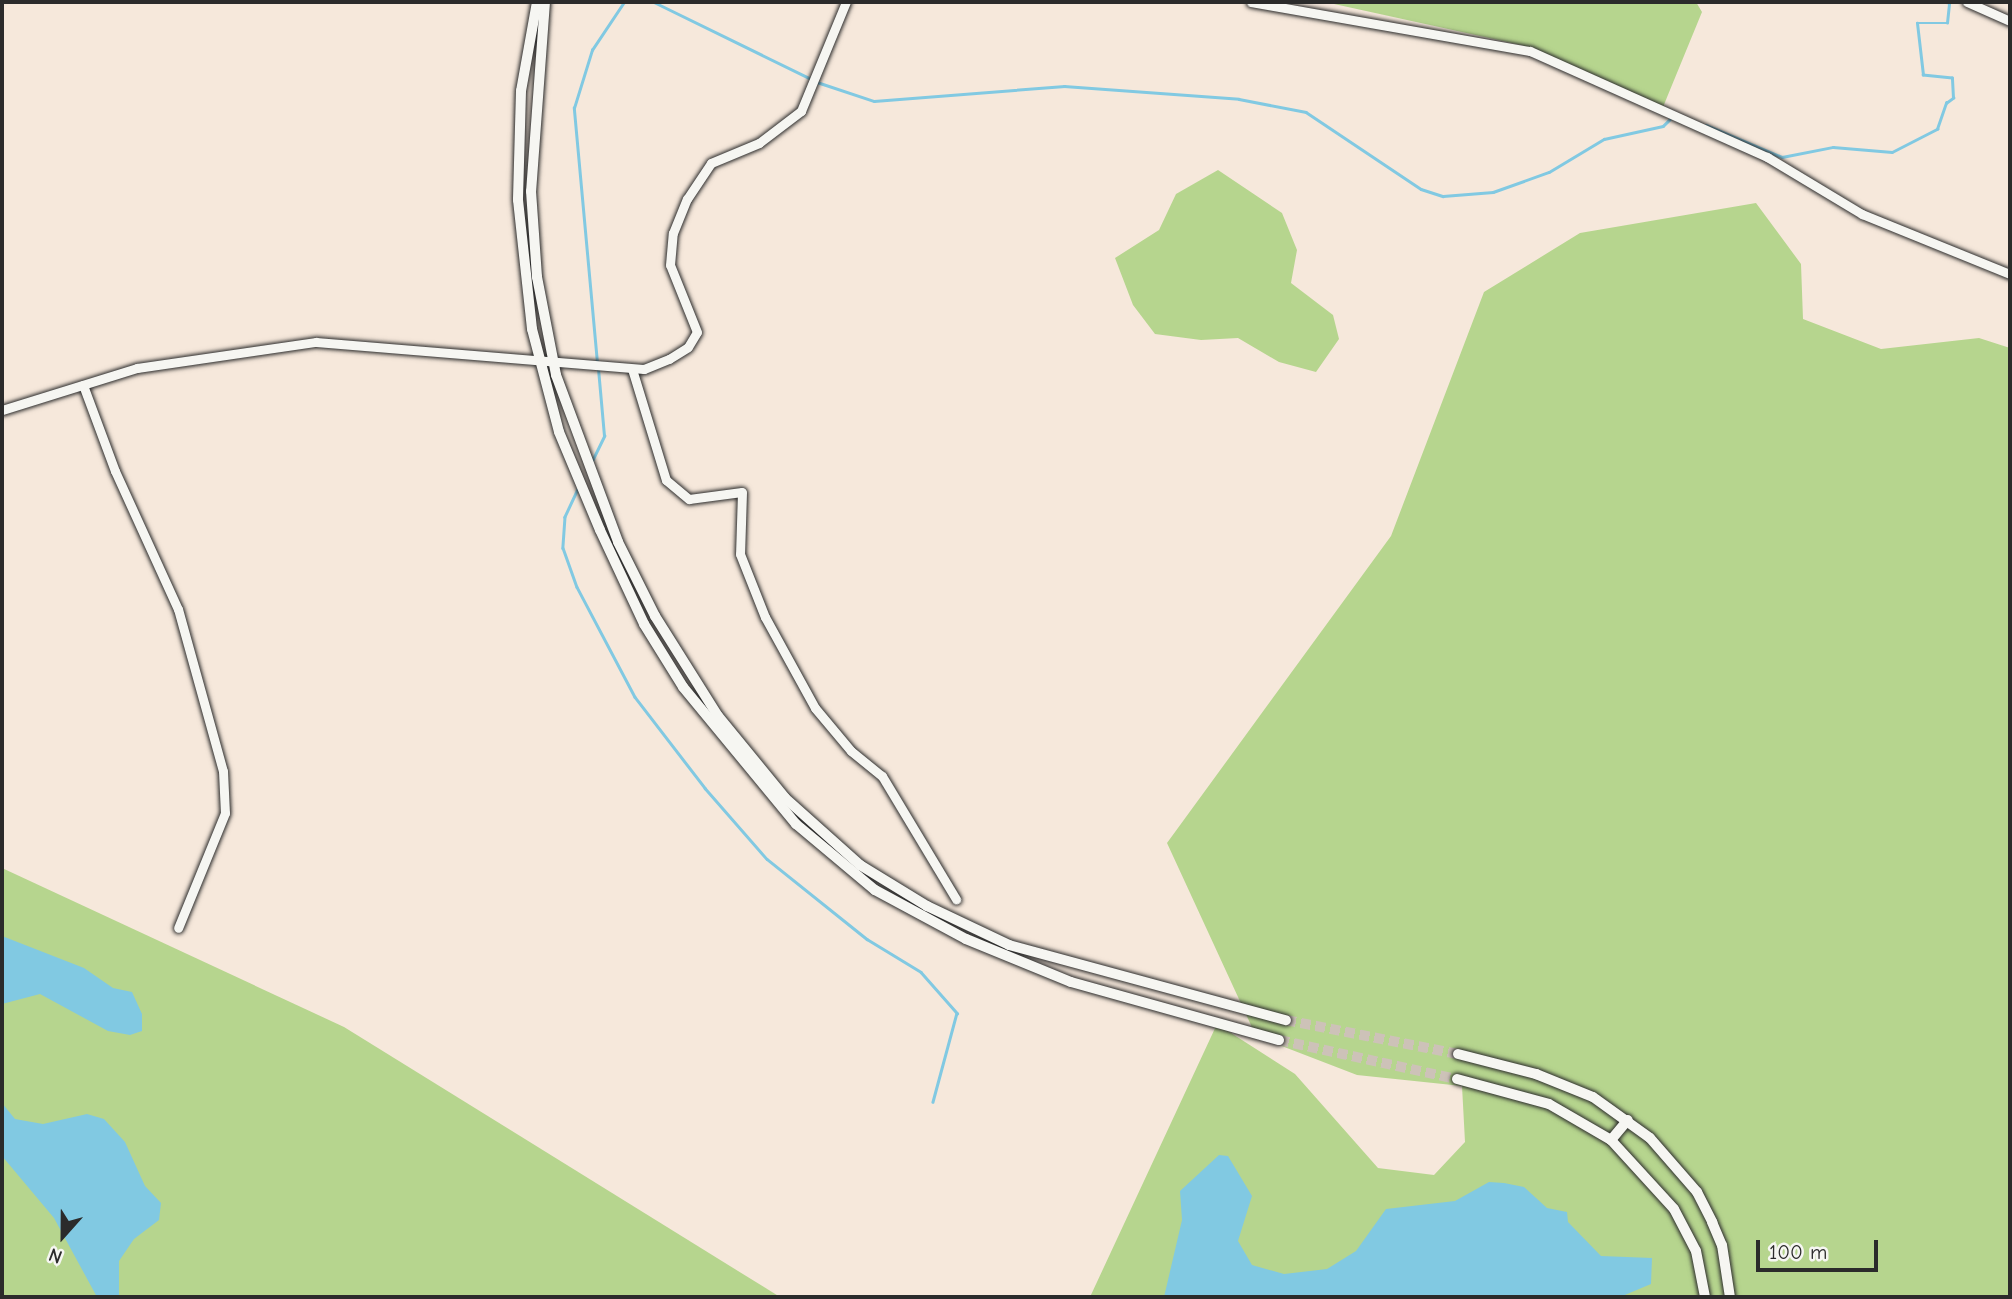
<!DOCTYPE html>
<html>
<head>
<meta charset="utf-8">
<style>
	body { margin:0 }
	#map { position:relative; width:2012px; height:1299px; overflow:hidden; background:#f6e8db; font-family:"Comic Neue",sans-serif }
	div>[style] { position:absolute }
	.green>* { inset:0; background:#b6d58e }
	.water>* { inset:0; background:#81c9e2 }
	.stream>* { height:2.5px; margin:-1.25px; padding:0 1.25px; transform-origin:1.25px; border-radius:1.25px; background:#81c9e2 }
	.major-tunnel>* { height:10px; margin-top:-5px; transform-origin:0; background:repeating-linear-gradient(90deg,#cdc2b8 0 10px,transparent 0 15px) }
	.roads { filter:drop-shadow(0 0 2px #2b2b2b) drop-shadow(0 0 2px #2b2b2b) }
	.minor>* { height:9px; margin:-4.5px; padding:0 4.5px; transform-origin:4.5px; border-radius:4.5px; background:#f6f6f2 }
	.major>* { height:10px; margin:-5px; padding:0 5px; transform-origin:5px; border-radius:5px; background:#f6f6f2 }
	span { translate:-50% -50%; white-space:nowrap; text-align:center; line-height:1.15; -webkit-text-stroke:7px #f6f6f2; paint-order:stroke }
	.frame { position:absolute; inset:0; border:4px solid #2b2b2b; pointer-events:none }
	.north { position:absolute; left:28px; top:1201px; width:70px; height:70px; -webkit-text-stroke:5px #f6f6f2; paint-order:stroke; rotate:201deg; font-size:19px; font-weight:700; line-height:28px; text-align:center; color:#2b2b2b }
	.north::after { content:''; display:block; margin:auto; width:24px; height:32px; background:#2b2b2b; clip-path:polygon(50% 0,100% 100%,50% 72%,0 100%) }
	.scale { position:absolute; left:1756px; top:1240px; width:122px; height:32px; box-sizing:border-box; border:4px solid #2b2b2b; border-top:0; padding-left:9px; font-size:21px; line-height:24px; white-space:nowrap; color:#2b2b2b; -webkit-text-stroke:5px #f6f6f2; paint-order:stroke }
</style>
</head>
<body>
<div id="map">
	<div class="green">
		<i style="clip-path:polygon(1325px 2px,1696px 2px,1702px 12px,1663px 107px,1521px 45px)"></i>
		<i style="clip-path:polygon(1218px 170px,1282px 213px,1297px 250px,1291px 283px,1333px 315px,1339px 339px,1316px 372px,1279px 362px,1238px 338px,1201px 340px,1155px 334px,1133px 305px,1115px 258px,1159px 230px,1176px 194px)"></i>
		<i style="clip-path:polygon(1756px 203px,1801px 264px,1803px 319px,1881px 349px,1979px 338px,2010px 348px,2010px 1297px,1090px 1297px,1217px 1024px,1295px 1074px,1378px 1168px,1434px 1175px,1465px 1142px,1462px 1086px,1357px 1075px,1256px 1036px,1167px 843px,1391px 536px,1484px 292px,1580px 233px)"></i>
		<i style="clip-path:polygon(2px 868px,344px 1027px,780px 1297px,2px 1297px)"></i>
	</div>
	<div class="water">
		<i style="clip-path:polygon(2px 936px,84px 968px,113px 988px,132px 992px,142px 1014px,142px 1031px,130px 1035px,108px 1031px,40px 994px,2px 1004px)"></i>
		<i style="clip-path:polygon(2px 1103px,15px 1119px,43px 1124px,87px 1114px,104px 1119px,125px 1142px,145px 1186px,161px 1203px,159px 1220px,134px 1239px,119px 1261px,119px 1297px,97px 1297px,54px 1218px,2px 1156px)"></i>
		<i style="clip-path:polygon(1219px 1155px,1228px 1156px,1252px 1196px,1238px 1241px,1252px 1265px,1284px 1274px,1327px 1269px,1356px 1251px,1386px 1209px,1455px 1201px,1489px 1182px,1504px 1183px,1524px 1187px,1547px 1208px,1567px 1212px,1568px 1222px,1601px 1256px,1652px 1258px,1651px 1284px,1620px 1297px,1164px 1297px,1182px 1220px,1180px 1191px)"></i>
	</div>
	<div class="stream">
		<i style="left:654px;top:2px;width:175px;rotate:26.1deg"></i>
		<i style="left:817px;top:82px;width:60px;rotate:18.4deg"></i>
		<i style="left:874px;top:101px;width:191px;rotate:-4.5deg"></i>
		<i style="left:1064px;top:86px;width:175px;rotate:4.2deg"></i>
		<i style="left:1239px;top:99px;width:68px;rotate:11deg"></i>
		<i style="left:1306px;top:112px;width:138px;rotate:33.8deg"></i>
		<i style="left:1421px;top:189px;width:23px;rotate:18deg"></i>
		<i style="left:1443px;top:196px;width:50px;rotate:-4.6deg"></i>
		<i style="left:1493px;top:192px;width:59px;rotate:-19.7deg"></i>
		<i style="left:1549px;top:172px;width:64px;rotate:-31deg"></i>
		<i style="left:1604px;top:139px;width:60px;rotate:-12.4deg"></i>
		<i style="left:1663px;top:126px;width:13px;rotate:-45deg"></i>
		<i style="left:1706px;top:125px;width:82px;rotate:22.8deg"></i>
		<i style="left:1782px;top:157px;width:52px;rotate:-11.1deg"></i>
		<i style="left:1833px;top:147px;width:59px;rotate:4.8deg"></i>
		<i style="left:1892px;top:152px;width:51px;rotate:-27.1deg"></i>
		<i style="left:1937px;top:129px;width:28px;rotate:-71deg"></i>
		<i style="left:1946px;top:103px;width:9px;rotate:-36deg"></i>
		<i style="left:1953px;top:98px;width:20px;rotate:-93deg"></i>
		<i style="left:1952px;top:78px;width:29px;rotate:-174deg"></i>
		<i style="left:1923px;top:75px;width:52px;rotate:-96.6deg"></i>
		<i style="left:1917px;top:23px;width:30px"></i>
		<i style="left:1947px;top:23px;width:20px;rotate:-84deg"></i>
		<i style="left:1949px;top:3px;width:6px;rotate:-171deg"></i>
		<i style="left:597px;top:363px;width:256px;rotate:-95.2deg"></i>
		<i style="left:574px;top:108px;width:61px;rotate:-72.8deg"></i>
		<i style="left:592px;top:50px;width:58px;rotate:-56.3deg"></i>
		<i style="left:592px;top:461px;width:28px;rotate:-64deg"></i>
		<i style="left:604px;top:436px;width:67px;rotate:-95.1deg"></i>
		<i style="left:578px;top:489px;width:31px;rotate:115deg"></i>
		<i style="left:565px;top:517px;width:31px;rotate:94deg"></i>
		<i style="left:563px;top:548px;width:41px;rotate:70.3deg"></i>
		<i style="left:577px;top:587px;width:124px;rotate:62.2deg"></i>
		<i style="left:635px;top:697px;width:115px;rotate:52.4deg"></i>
		<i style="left:705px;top:788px;width:94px;rotate:48.9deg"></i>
		<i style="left:767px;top:859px;width:128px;rotate:38.7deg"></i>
		<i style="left:867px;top:939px;width:63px;rotate:31.4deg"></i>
		<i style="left:921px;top:972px;width:55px;rotate:48.7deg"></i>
		<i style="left:957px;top:1013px;width:92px;rotate:105.1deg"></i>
	</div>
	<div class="major-tunnel">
		<i style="left:1286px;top:1020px;width:175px;rotate:11.2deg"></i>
		<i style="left:1279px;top:1040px;width:182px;rotate:12.4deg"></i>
	</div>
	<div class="roads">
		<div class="minor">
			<i style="left:1251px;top:2px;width:283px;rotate:10deg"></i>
			<i style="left:1530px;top:51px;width:260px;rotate:24.1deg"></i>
			<i style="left:1767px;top:157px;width:111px;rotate:31deg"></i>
			<i style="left:1862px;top:214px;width:160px;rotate:22.1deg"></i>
			<i style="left:1967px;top:2px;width:47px;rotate:23.8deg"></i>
			<i style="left:632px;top:369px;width:116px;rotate:73deg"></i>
			<i style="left:666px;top:480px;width:30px;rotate:40deg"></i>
			<i style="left:689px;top:499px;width:53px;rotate:-7.5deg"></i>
			<i style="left:742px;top:492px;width:62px;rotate:91.8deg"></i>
			<i style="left:740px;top:554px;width:68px;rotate:68.4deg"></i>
			<i style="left:765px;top:617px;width:104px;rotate:61.2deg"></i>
			<i style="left:815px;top:708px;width:56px;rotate:50.1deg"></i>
			<i style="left:851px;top:751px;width:40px;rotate:39deg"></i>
			<i style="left:882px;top:776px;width:144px;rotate:59deg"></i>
			<i style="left:83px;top:385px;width:92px;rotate:69.6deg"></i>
			<i style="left:115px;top:471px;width:152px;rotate:65.5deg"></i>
			<i style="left:178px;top:609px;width:168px;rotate:74.5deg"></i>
			<i style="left:223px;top:771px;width:42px;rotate:87.3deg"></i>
			<i style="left:225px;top:813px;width:124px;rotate:112.2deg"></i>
			<i style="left:2px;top:410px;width:141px;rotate:-17.3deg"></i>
			<i style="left:137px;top:368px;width:181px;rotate:-8.3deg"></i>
			<i style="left:316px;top:342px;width:329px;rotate:4.7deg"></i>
			<i style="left:644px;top:369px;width:27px;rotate:-22deg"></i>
			<i style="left:669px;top:359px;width:22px;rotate:-32deg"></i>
			<i style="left:688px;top:347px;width:17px;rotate:-59deg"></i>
			<i style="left:697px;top:332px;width:72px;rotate:-111.9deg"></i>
			<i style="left:670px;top:265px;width:32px;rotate:-85deg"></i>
			<i style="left:673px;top:233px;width:37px;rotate:-68deg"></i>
			<i style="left:687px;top:199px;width:43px;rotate:-56.3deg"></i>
			<i style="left:711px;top:163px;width:52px;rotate:-22.6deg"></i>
			<i style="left:759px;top:143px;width:53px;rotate:-37.3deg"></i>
			<i style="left:801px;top:111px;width:118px;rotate:-67.6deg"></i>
		</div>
		<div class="major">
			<i style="left:537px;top:2px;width:90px;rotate:100.2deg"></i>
			<i style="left:521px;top:91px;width:109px;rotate:91.6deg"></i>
			<i style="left:518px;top:200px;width:130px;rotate:83.8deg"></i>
			<i style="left:532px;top:329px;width:106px;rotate:75.3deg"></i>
			<i style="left:559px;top:432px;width:106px;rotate:67.3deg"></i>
			<i style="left:600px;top:530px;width:104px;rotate:64.9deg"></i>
			<i style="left:644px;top:624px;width:74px;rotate:58.2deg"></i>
			<i style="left:683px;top:687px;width:178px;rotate:50.5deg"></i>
			<i style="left:796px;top:824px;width:103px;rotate:39.9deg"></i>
			<i style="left:875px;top:890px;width:103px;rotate:28.3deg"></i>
			<i style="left:966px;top:939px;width:113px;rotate:22.3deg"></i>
			<i style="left:1071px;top:982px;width:216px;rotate:15.6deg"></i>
			<i style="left:545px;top:2px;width:190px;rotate:94.2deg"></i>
			<i style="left:531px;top:191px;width:86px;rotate:86deg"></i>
			<i style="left:537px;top:277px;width:100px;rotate:79deg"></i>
			<i style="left:556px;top:375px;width:178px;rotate:69.6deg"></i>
			<i style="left:618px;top:542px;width:83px;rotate:63.4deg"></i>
			<i style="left:655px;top:616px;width:118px;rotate:57.8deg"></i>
			<i style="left:718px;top:716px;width:106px;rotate:50.7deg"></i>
			<i style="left:785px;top:798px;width:101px;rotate:41.8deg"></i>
			<i style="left:860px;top:865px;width:79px;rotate:31.5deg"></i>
			<i style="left:927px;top:906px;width:91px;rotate:25.4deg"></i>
			<i style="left:1009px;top:945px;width:287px;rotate:15.2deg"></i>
			<i style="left:1458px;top:1054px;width:81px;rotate:14.4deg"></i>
			<i style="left:1536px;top:1074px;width:61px;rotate:22deg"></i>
			<i style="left:1593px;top:1097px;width:70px;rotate:35.7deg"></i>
			<i style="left:1650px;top:1138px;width:72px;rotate:49deg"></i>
			<i style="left:1697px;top:1192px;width:34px;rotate:63deg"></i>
			<i style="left:1712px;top:1222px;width:25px;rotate:67deg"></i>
			<i style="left:1722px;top:1245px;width:53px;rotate:81.3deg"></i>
			<i style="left:1457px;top:1079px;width:95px;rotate:15.2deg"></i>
			<i style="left:1549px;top:1104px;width:72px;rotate:30.1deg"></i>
			<i style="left:1611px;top:1140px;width:93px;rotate:47.6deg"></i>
			<i style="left:1674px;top:1209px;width:47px;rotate:62.4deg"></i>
			<i style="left:1696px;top:1251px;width:47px;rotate:78.9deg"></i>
			<i style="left:1611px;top:1140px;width:26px;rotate:-50deg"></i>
		</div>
	</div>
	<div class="frame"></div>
	<div class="north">N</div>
	<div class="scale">100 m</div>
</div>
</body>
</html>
